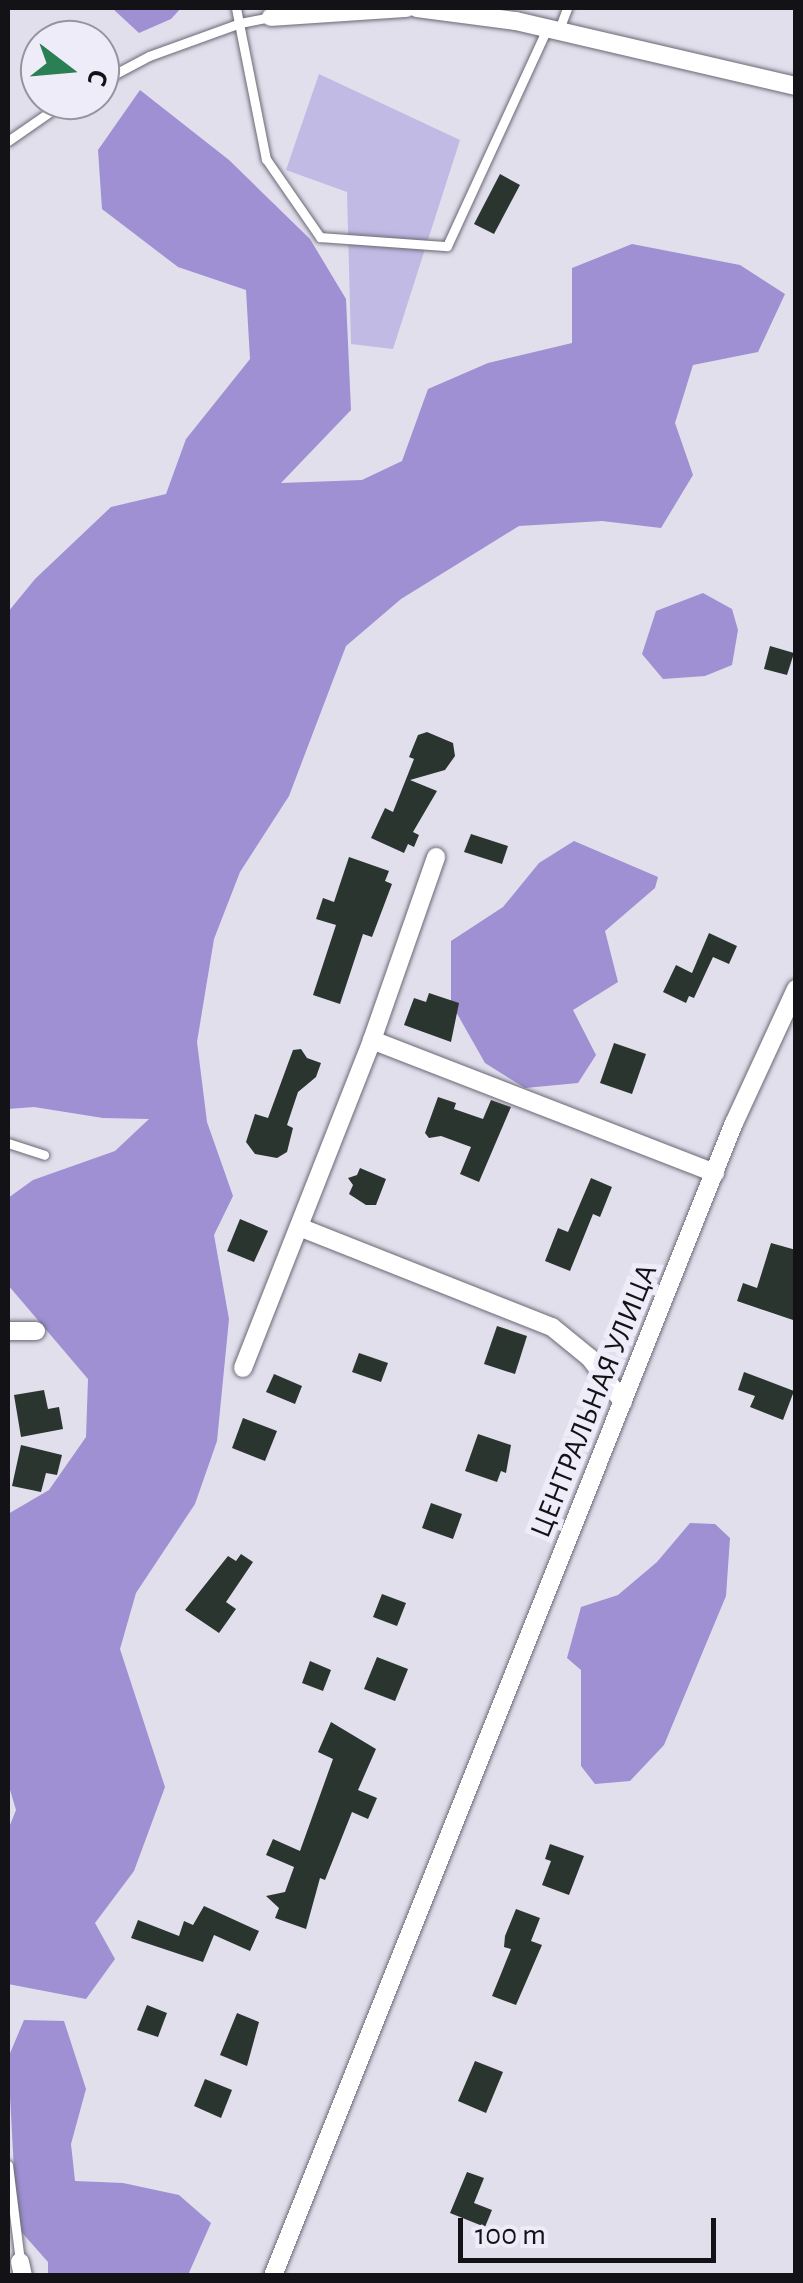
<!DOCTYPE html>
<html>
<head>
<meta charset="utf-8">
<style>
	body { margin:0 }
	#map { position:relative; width:803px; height:2283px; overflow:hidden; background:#e1dfec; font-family:"Alegreya Sans",sans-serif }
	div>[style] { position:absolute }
	.green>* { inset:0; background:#c1bae4 }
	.forest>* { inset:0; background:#9e90d2 }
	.building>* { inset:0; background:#2b352f }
	.roads { filter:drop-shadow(0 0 2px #6a6874) drop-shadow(0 0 2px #6a6874) }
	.lane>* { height:9px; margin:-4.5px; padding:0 4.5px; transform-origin:4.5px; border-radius:4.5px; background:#fff }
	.street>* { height:18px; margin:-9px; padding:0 9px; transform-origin:9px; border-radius:9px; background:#fff }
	span { translate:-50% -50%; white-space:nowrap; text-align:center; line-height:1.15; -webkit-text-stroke:10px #eeecf9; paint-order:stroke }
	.street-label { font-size:30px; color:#131216 }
	.frame { position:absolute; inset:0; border:10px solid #131216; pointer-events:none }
	.north { position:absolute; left:20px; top:20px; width:100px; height:100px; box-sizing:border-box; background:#eeecf9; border:2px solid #96959e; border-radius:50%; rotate:106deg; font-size:28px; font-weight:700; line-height:40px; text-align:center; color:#131216 }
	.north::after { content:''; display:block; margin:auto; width:35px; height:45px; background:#2a8054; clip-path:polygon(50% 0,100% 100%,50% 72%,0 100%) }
	.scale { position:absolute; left:458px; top:2218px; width:258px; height:45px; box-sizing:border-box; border:5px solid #131216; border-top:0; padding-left:12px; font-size:30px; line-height:35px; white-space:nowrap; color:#131216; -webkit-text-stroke:8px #eeecf9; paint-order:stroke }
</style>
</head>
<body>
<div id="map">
	<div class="green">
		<i style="clip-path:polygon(319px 74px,460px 140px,393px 349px,351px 344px,347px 192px,286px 170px)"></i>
	</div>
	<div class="forest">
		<i style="clip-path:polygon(112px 8px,181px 8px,171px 19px,139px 33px)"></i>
		<i style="clip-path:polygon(140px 90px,229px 160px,310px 239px,346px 299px,351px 410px,281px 483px,362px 480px,402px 461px,428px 389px,488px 363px,572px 343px,572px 268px,632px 244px,740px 265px,785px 294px,758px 352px,693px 365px,675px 423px,693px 475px,661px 528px,602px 521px,519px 526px,401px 599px,346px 646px,289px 796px,240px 872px,214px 939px,197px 1042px,207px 1122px,233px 1196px,214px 1235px,229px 1319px,217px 1441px,195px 1504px,136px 1593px,120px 1649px,165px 1787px,134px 1871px,95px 1923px,115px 1959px,86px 1999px,8px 1984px,8px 1830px,16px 1810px,8px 1783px,8px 1514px,49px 1490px,86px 1437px,88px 1379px,8px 1285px,8px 1198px,33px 1180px,115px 1151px,149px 1119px,103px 1118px,34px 1107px,8px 1109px,8px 612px,35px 579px,111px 507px,166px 494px,186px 439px,250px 359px,246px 290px,178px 267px,102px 209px,98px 150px)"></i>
		<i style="clip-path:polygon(703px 593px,732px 609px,738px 630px,732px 665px,705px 676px,663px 679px,642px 654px,656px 611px)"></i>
		<i style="clip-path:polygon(574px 841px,658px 877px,655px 888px,605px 931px,618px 982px,573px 1010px,596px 1055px,578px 1083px,525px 1088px,485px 1063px,451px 1003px,451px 941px,503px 907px,539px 863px)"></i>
		<i style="clip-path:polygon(690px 1523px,715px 1524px,730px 1538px,726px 1596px,664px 1745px,630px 1781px,595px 1784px,581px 1766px,581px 1670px,567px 1658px,581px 1607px,618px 1595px,657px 1562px)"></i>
		<i style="clip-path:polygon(24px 2020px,64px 2021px,86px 2089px,71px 2144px,75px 2181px,123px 2183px,179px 2195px,211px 2223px,188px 2275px,48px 2275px,48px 2262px,17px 2227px,8px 2058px)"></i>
	</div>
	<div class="building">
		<i style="clip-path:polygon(500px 174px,520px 185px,494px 234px,474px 224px)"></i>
		<i style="clip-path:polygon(770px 646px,794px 653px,787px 675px,764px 669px)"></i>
		<i style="clip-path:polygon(427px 732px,453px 743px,455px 756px,445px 770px,410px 780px,437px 791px,413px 832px,419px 835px,414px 847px,408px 844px,404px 853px,371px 838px,385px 808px,393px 812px,414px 759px,409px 757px,418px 735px)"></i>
		<i style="clip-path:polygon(471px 834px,508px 846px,502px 864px,464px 852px)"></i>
		<i style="clip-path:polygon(349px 857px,389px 871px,385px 881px,392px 884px,372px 937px,363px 934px,340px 1004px,313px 995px,336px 925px,316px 919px,323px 898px,334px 902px)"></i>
		<i style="clip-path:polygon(709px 933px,737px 946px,729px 964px,713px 957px,694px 998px,689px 996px,686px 1003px,663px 992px,676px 965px,692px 973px)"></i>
		<i style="clip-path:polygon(429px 993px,459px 1003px,451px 1042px,404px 1025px,414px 998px,426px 1002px)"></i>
		<i style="clip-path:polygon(614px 1043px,646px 1054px,632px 1094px,600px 1083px)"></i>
		<i style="clip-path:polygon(301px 1049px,307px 1058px,321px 1063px,316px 1077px,298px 1092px,287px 1125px,293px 1128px,287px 1152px,277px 1158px,255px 1154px,246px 1142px,255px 1114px,268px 1118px,293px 1050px)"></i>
		<i style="clip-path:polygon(438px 1097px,456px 1103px,454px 1109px,483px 1119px,491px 1100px,511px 1107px,479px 1182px,460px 1174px,471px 1147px,441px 1136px,429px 1138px,425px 1133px)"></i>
		<i style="clip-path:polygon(360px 1168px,386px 1179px,376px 1205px,366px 1205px,349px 1194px,353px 1185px,348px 1178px,357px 1175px)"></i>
		<i style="clip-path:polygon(591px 1178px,612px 1187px,600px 1217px,593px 1214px,570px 1271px,545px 1261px,558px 1228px,568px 1232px)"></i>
		<i style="clip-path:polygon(240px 1219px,268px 1231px,254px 1262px,227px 1251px)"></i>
		<i style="clip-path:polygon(771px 1243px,796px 1250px,796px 1321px,737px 1301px,743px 1283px,757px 1288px)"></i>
		<i style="clip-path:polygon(497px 1326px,527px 1336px,515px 1374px,484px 1364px)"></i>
		<i style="clip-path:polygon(359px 1353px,388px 1363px,381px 1382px,352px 1372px)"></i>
		<i style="clip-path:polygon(744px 1372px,794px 1391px,783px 1420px,750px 1407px,755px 1396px,738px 1390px)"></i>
		<i style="clip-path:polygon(274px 1374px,302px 1386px,295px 1404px,266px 1392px)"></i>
		<i style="clip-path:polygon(44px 1390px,48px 1409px,59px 1407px,63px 1429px,21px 1437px,14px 1395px)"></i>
		<i style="clip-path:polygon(243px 1418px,277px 1431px,265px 1461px,232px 1448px)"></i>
		<i style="clip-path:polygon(478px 1434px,511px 1445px,506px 1473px,501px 1471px,497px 1482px,465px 1471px)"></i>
		<i style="clip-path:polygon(21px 1445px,62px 1455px,57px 1475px,46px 1473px,41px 1492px,12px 1486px)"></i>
		<i style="clip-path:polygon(431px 1503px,462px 1514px,453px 1539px,422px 1528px)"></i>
		<i style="clip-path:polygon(241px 1554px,253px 1562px,226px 1602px,236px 1609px,219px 1633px,185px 1610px,228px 1556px,236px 1561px)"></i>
		<i style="clip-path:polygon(382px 1594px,406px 1603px,397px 1626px,373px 1617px)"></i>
		<i style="clip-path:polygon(377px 1657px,408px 1669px,395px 1701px,364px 1689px)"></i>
		<i style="clip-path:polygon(310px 1661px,331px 1670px,323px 1691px,302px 1683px)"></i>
		<i style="clip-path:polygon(331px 1722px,376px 1749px,358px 1790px,377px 1798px,368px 1819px,352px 1812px,325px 1880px,320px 1878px,306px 1929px,275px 1918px,279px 1908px,266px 1896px,285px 1892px,294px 1867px,266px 1855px,273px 1839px,300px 1851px,333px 1759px,318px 1752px)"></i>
		<i style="clip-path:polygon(550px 1844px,584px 1856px,569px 1895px,542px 1885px,551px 1861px,545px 1859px)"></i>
		<i style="clip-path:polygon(204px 1906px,259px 1931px,250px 1951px,214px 1935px,203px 1962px,131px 1938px,138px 1920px,179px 1936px,184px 1921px,193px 1925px)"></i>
		<i style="clip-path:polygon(516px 1909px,540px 1918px,531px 1941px,542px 1945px,516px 2005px,492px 1996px,511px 1949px,504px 1947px,505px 1936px)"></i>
		<i style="clip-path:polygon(147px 2005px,167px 2013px,158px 2037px,137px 2030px)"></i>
		<i style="clip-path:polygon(237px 2013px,259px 2022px,247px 2066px,220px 2055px)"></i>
		<i style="clip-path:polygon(475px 2061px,503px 2072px,486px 2113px,458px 2101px)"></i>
		<i style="clip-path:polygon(205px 2079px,232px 2090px,221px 2118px,194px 2106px)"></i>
		<i style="clip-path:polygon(467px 2172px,484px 2178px,474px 2203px,492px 2210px,485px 2227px,450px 2213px)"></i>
	</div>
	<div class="roads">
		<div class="lane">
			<i style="left:236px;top:8px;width:154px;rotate:78.8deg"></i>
			<i style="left:266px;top:159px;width:95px;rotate:55.3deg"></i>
			<i style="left:320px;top:237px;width:127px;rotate:4.1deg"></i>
			<i style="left:447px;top:246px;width:239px;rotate:-65.3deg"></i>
			<i style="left:558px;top:32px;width:26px;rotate:-69deg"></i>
			<i style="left:100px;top:82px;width:55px;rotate:-28deg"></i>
			<i style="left:149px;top:56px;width:97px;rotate:-19.9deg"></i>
			<i style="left:240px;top:23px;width:32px;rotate:-11deg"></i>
			<i style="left:8px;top:141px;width:72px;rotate:-34.8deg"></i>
			<i style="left:8px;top:1143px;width:38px;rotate:18deg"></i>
			<i style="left:8px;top:2165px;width:98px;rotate:82.9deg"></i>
		</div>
		<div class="street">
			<i style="left:417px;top:8px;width:100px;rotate:7.5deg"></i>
			<i style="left:516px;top:21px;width:287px;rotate:13.1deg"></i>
			<i style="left:271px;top:17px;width:136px;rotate:-3.8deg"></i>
			<i style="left:372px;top:1040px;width:368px;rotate:21.2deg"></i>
			<i style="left:299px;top:1227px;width:272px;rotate:21.6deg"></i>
			<i style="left:552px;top:1327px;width:49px;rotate:39.2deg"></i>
			<i style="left:590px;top:1358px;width:55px;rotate:53.1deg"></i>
			<i style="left:8px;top:1331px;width:28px"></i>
			<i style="left:243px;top:1368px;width:352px;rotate:-68.5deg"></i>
			<i style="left:372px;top:1040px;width:194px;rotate:-70.7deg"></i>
			<i style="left:20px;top:2262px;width:14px;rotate:78deg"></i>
			<i style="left:273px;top:2276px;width:1242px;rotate:-68.21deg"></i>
			<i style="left:734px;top:1123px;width:148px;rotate:-65.2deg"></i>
		</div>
	</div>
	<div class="street-label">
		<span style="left:594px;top:1401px;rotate:-68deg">ЦЕНТРАЛЬНАЯ УЛИЦА</span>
	</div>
	<div class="frame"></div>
	<div class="north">С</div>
	<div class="scale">100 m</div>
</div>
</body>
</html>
